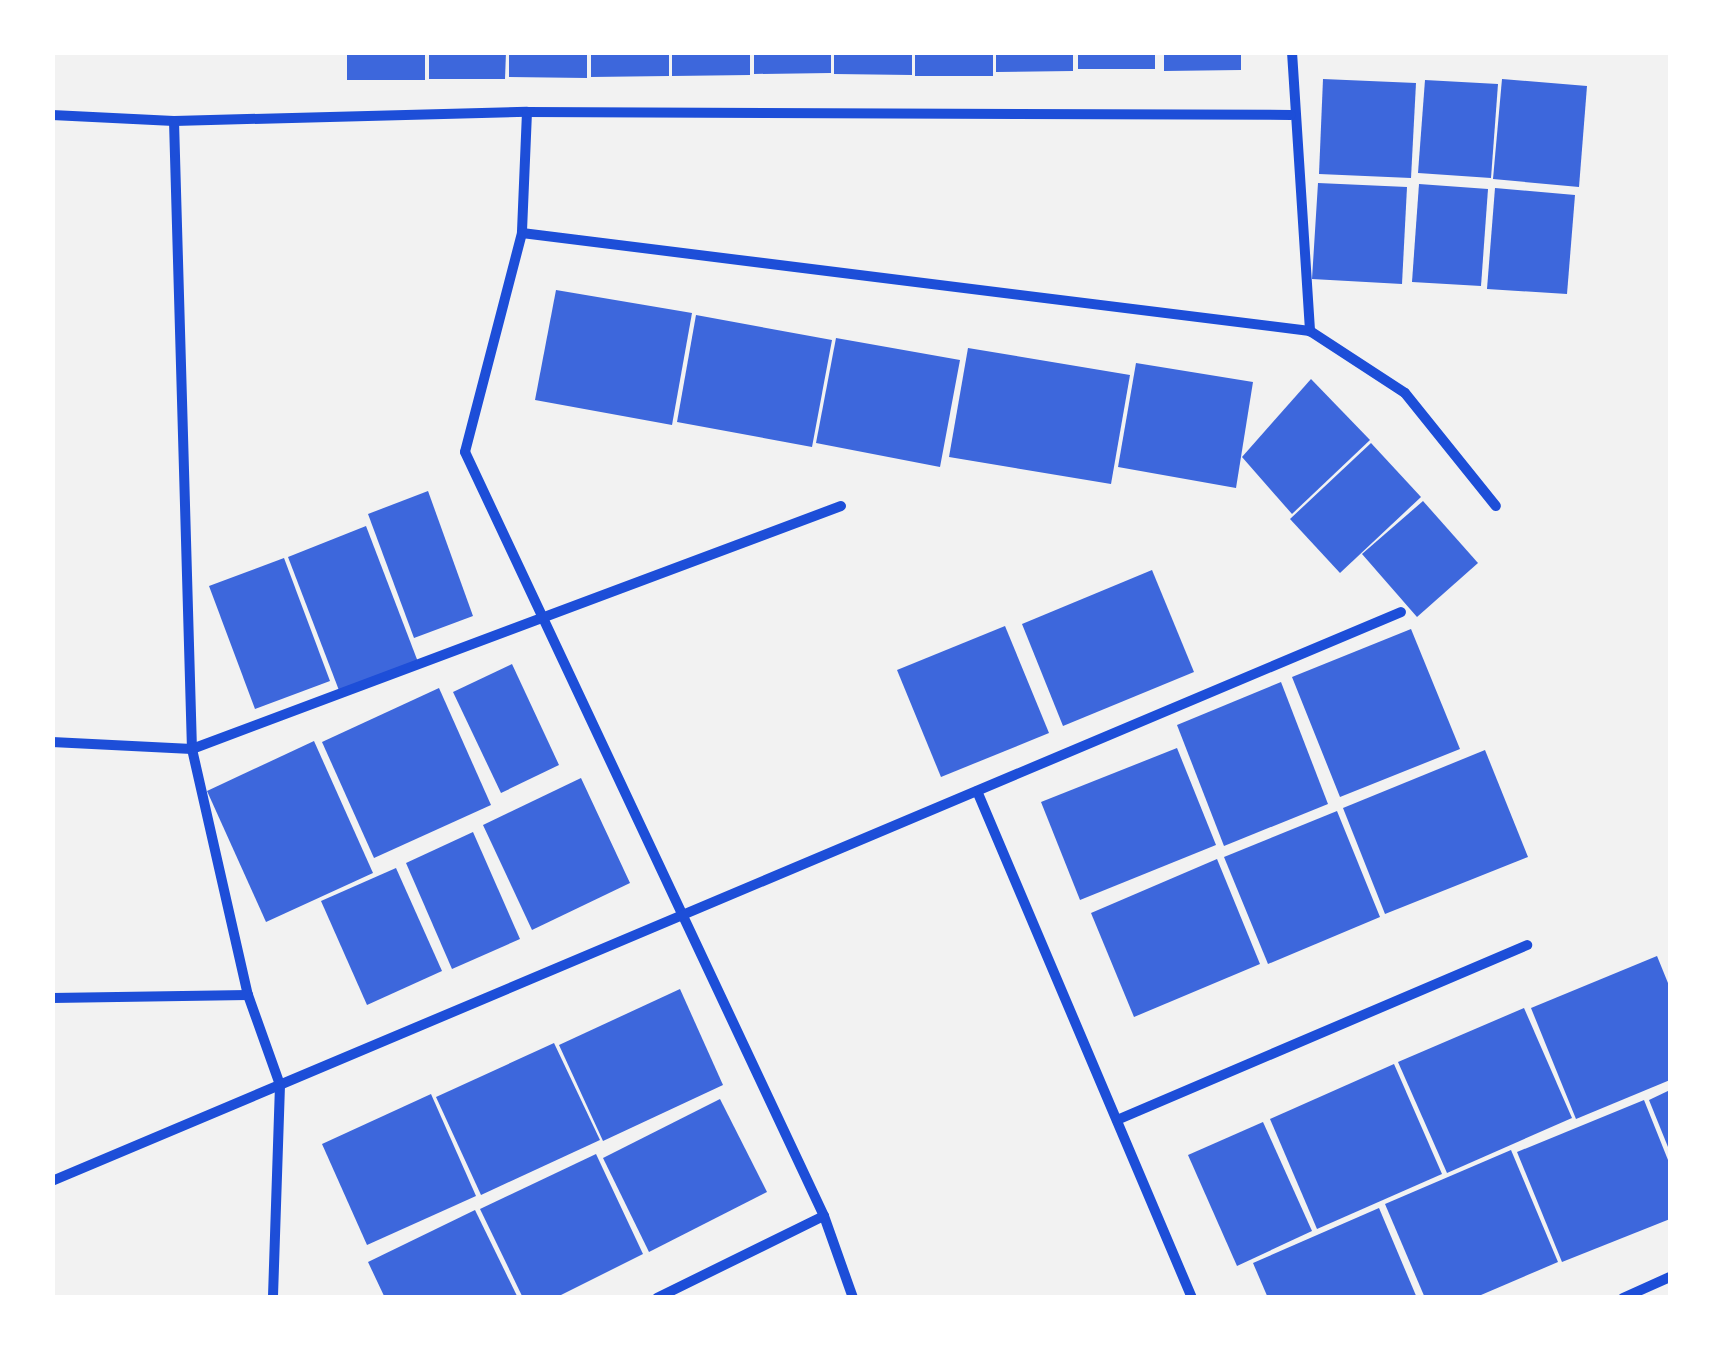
<!DOCTYPE html>
<html>
<head>
<meta charset="utf-8">
<style>
	body { margin:0 }
	#map { position:relative; width:1723px; height:1350px; overflow:hidden; background:#f2f2f2; font-family:Jost,sans-serif }
	div>[style] { position:absolute }
	.building>* { inset:0; background:#3d67dc }
	.minor>* { height:10px; margin:-5px; padding:0 5px; transform-origin:5px; border-radius:5px; background:#1d4ed8 }
	span { translate:-50% -50%; white-space:nowrap; text-align:center; line-height:1.15; -webkit-text-stroke:10px #fff; paint-order:stroke }
	.frame { position:absolute; inset:0; border:55px solid #fff; pointer-events:none }
</style>
</head>
<body>
<div id="map">
	<div class="building">
		<i style="clip-path:polygon(347px 52px,425px 52px,425px 80px,347px 80px)"></i>
		<i style="clip-path:polygon(429px 52px,506px 52px,505px 79px,429px 79px)"></i>
		<i style="clip-path:polygon(509px 52px,587px 52px,587px 78px,509px 77px)"></i>
		<i style="clip-path:polygon(591px 52px,669px 52px,669px 76px,591px 77px)"></i>
		<i style="clip-path:polygon(672px 52px,750px 52px,750px 75px,672px 76px)"></i>
		<i style="clip-path:polygon(754px 52px,831px 52px,831px 73px,754px 74px)"></i>
		<i style="clip-path:polygon(834px 52px,912px 52px,912px 75px,834px 74px)"></i>
		<i style="clip-path:polygon(915px 52px,993px 52px,993px 76px,915px 76px)"></i>
		<i style="clip-path:polygon(996px 52px,1073px 52px,1073px 71px,996px 72px)"></i>
		<i style="clip-path:polygon(1078px 52px,1155px 52px,1155px 69px,1078px 69px)"></i>
		<i style="clip-path:polygon(1164px 52px,1241px 52px,1241px 70px,1164px 71px)"></i>
		<i style="clip-path:polygon(1323px 79px,1416px 83px,1411px 178px,1319px 174px)"></i>
		<i style="clip-path:polygon(1502px 79px,1587px 86px,1579px 187px,1493px 179px)"></i>
		<i style="clip-path:polygon(1425px 80px,1498px 84px,1491px 178px,1418px 173px)"></i>
		<i style="clip-path:polygon(1318px 183px,1407px 187px,1402px 284px,1312px 279px)"></i>
		<i style="clip-path:polygon(1419px 184px,1488px 189px,1481px 286px,1412px 282px)"></i>
		<i style="clip-path:polygon(1495px 188px,1575px 195px,1567px 294px,1487px 289px)"></i>
		<i style="clip-path:polygon(556px 290px,692px 313px,672px 425px,535px 400px)"></i>
		<i style="clip-path:polygon(696px 315px,832px 340px,812px 447px,677px 422px)"></i>
		<i style="clip-path:polygon(836px 338px,960px 360px,940px 467px,816px 443px)"></i>
		<i style="clip-path:polygon(968px 348px,1130px 375px,1111px 484px,949px 457px)"></i>
		<i style="clip-path:polygon(1136px 363px,1253px 382px,1236px 488px,1118px 467px)"></i>
		<i style="clip-path:polygon(1311px 379px,1370px 440px,1292px 514px,1242px 457px)"></i>
		<i style="clip-path:polygon(1371px 443px,1421px 497px,1340px 573px,1290px 519px)"></i>
		<i style="clip-path:polygon(428px 491px,473px 616px,414px 638px,368px 514px)"></i>
		<i style="clip-path:polygon(1423px 501px,1478px 563px,1417px 617px,1362px 554px)"></i>
		<i style="clip-path:polygon(366px 526px,418px 662px,340px 693px,288px 557px)"></i>
		<i style="clip-path:polygon(284px 558px,330px 681px,255px 709px,209px 586px)"></i>
		<i style="clip-path:polygon(1152px 570px,1194px 672px,1063px 726px,1022px 624px)"></i>
		<i style="clip-path:polygon(1005px 626px,1049px 733px,941px 777px,897px 670px)"></i>
		<i style="clip-path:polygon(1411px 629px,1460px 749px,1340px 797px,1292px 677px)"></i>
		<i style="clip-path:polygon(512px 664px,559px 765px,501px 793px,453px 692px)"></i>
		<i style="clip-path:polygon(1281px 682px,1328px 804px,1224px 846px,1177px 725px)"></i>
		<i style="clip-path:polygon(439px 688px,491px 805px,374px 858px,322px 742px)"></i>
		<i style="clip-path:polygon(314px 741px,373px 873px,266px 922px,207px 791px)"></i>
		<i style="clip-path:polygon(1177px 748px,1216px 845px,1080px 900px,1041px 802px)"></i>
		<i style="clip-path:polygon(1485px 750px,1528px 857px,1385px 914px,1343px 808px)"></i>
		<i style="clip-path:polygon(581px 778px,630px 883px,532px 930px,483px 825px)"></i>
		<i style="clip-path:polygon(1337px 811px,1380px 917px,1268px 964px,1224px 857px)"></i>
		<i style="clip-path:polygon(473px 832px,520px 939px,452px 969px,406px 863px)"></i>
		<i style="clip-path:polygon(1217px 859px,1260px 964px,1134px 1017px,1091px 913px)"></i>
		<i style="clip-path:polygon(396px 868px,442px 971px,367px 1005px,321px 901px)"></i>
		<i style="clip-path:polygon(1657px 956px,1670px 988px,1670px 1080px,1576px 1119px,1531px 1008px)"></i>
		<i style="clip-path:polygon(680px 989px,723px 1085px,603px 1141px,559px 1045px)"></i>
		<i style="clip-path:polygon(1524px 1008px,1572px 1118px,1447px 1173px,1398px 1062px)"></i>
		<i style="clip-path:polygon(554px 1043px,600px 1140px,481px 1195px,436px 1097px)"></i>
		<i style="clip-path:polygon(1394px 1064px,1442px 1174px,1317px 1229px,1270px 1119px)"></i>
		<i style="clip-path:polygon(1670px 1090px,1670px 1152px,1649px 1100px)"></i>
		<i style="clip-path:polygon(431px 1094px,476px 1196px,367px 1245px,322px 1144px)"></i>
		<i style="clip-path:polygon(720px 1099px,767px 1192px,649px 1252px,603px 1158px)"></i>
		<i style="clip-path:polygon(1644px 1100px,1670px 1165px,1670px 1219px,1562px 1262px,1517px 1152px)"></i>
		<i style="clip-path:polygon(1263px 1122px,1312px 1231px,1237px 1266px,1188px 1155px)"></i>
		<i style="clip-path:polygon(1511px 1150px,1558px 1262px,1474px 1298px,1425px 1298px,1385px 1204px)"></i>
		<i style="clip-path:polygon(596px 1154px,643px 1254px,555px 1298px,523px 1298px,480px 1209px)"></i>
		<i style="clip-path:polygon(1379px 1208px,1417px 1298px,1268px 1298px,1253px 1263px)"></i>
		<i style="clip-path:polygon(475px 1210px,518px 1298px,385px 1298px,368px 1262px)"></i>
	</div>
	<div class="minor">
		<i style="left:1292px;top:52px;width:280px;rotate:86.3deg"></i>
		<i style="left:1310px;top:331px;width:113px;rotate:33.1deg"></i>
		<i style="left:1405px;top:393px;width:145px;rotate:51.2deg"></i>
		<i style="left:527px;top:112px;width:121px;rotate:92.4deg"></i>
		<i style="left:522px;top:233px;width:226px;rotate:104.6deg"></i>
		<i style="left:465px;top:452px;width:844px;rotate:64.83deg"></i>
		<i style="left:824px;top:1216px;width:87px;rotate:70.5deg"></i>
		<i style="left:52px;top:115px;width:122px;rotate:2.8deg"></i>
		<i style="left:174px;top:121px;width:353px;rotate:-1.5deg"></i>
		<i style="left:527px;top:112px;width:764px;rotate:0.22deg"></i>
		<i style="left:174px;top:121px;width:628px;rotate:88.36deg"></i>
		<i style="left:192px;top:749px;width:252px;rotate:77.2deg"></i>
		<i style="left:248px;top:995px;width:96px;rotate:70.4deg"></i>
		<i style="left:280px;top:1085px;width:213px;rotate:91.9deg"></i>
		<i style="left:522px;top:233px;width:794px;rotate:7.09deg"></i>
		<i style="left:52px;top:742px;width:140px;rotate:2.9deg"></i>
		<i style="left:192px;top:749px;width:693px;rotate:-20.53deg"></i>
		<i style="left:977px;top:791px;width:551px;rotate:67.02deg"></i>
		<i style="left:52px;top:998px;width:196px;rotate:-0.9deg"></i>
		<i style="left:1117px;top:1120px;width:446px;rotate:-23.1deg"></i>
		<i style="left:52px;top:1181px;width:1464px;rotate:-22.87deg"></i>
		<i style="left:657px;top:1298px;width:186px;rotate:-26.2deg"></i>
		<i style="left:1623px;top:1298px;width:51px;rotate:-24.1deg"></i>
	</div>
	<div class="frame"></div>
</div>
</body>
</html>
